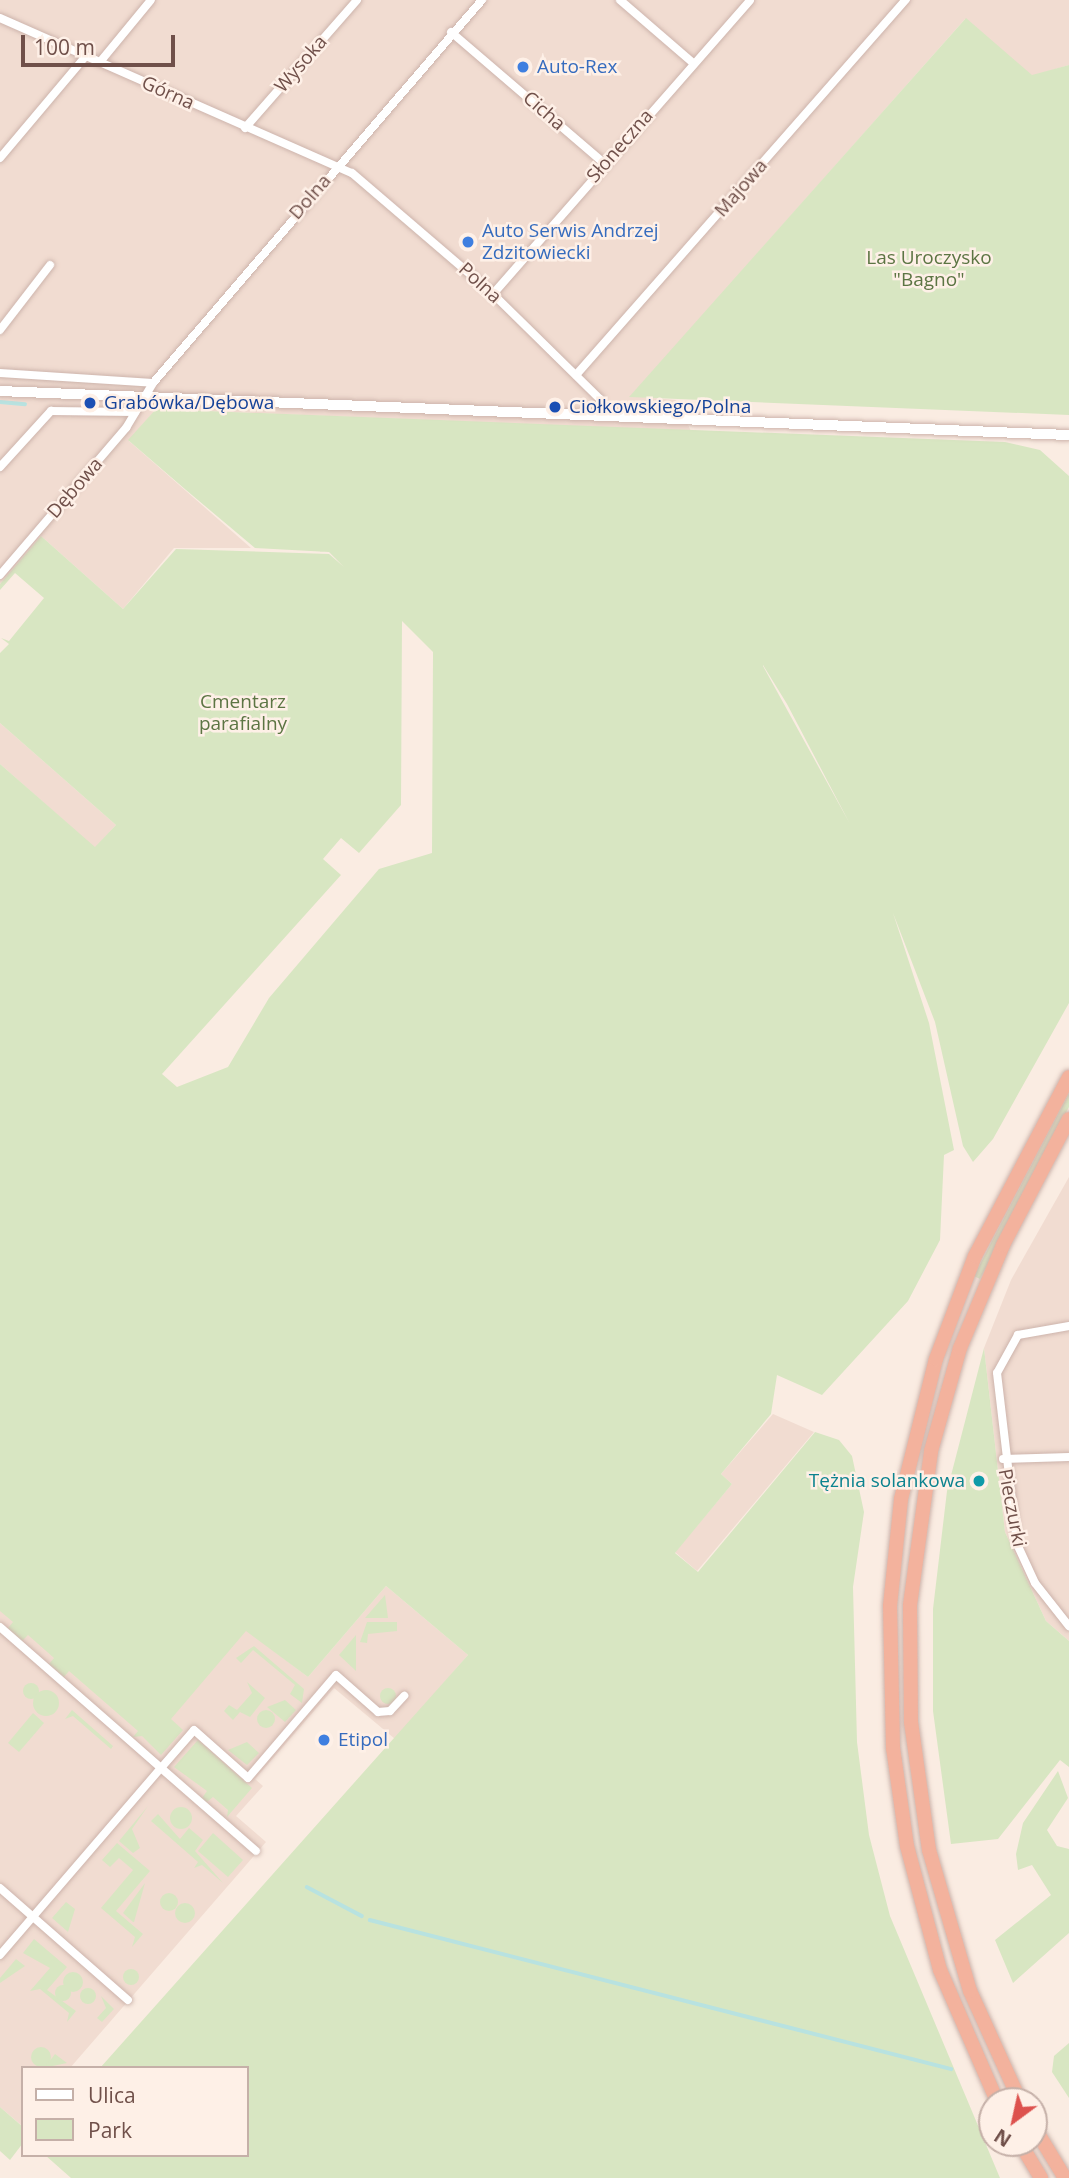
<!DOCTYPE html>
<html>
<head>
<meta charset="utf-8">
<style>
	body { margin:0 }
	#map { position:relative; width:1069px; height:2178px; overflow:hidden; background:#faece2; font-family:"Open Sans",sans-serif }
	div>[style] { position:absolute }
	.residential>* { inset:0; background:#f1dcd1 }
	.green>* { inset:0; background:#d8e6c2 }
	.round { border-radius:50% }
	.stream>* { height:3.5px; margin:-1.75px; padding:0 1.75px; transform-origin:1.75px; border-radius:1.75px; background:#b8e2e0 }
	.roads { filter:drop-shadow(0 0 2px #cdb4ac) drop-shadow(0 0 2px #cdb4ac) }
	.minor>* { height:8px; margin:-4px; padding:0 4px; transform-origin:4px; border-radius:4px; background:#fff }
	.tertiary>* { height:10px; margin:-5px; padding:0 5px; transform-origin:5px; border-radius:5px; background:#fff }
	.trunk>* { height:14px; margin:-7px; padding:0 7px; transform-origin:7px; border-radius:7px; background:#f3b29d }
	.dots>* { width:19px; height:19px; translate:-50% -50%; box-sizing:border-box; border:4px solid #fef0e7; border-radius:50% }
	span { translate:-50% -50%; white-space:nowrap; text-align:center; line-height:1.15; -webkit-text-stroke:5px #fef0e7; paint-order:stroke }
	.street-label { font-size:19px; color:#70504a }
	.shop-label { font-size:19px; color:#366cbe }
	.left { translate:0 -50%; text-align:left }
	.park-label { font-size:19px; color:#5c7543 }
	.transit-label { font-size:19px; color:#164399 }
	.culture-label { font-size:19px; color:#0d838f }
	.right { translate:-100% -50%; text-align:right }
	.legend { position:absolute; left:21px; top:2066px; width:228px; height:91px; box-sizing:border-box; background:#fef0e7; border:2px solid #c5b0a8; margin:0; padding:9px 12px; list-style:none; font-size:21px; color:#70504a }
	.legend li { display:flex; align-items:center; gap:14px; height:35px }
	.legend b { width:35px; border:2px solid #c5b0a8 }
	.north { position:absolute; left:978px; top:2087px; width:70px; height:70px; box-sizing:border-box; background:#fef0e7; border:2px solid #c5b0a8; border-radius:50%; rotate:213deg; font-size:19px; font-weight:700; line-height:28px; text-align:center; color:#70504a }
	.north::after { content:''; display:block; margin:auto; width:24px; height:32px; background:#dd524e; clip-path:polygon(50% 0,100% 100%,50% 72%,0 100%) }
	.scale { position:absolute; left:21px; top:35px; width:154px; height:32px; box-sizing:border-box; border:4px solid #70504a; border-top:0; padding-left:9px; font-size:21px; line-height:24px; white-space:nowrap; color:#70504a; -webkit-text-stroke:5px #fef0e7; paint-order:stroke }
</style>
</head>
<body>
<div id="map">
	<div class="residential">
		<i style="clip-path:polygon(0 0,1069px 0,1069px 65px,1032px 76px,965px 19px,631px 396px,676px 400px,691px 431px,156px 409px,129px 441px,251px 548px,174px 548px,123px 609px,41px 536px,0 584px)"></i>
		<i style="clip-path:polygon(0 723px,116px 825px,95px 848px,0 764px)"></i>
		<i style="clip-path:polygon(1069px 1177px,1069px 1641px,1046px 1621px,1005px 1532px,984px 1348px,1011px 1280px)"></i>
		<i style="clip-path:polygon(773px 1414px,814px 1432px,697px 1571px,675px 1552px,732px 1484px,721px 1474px)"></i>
		<i style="clip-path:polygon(0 1570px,246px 1630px,308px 1677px,386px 1586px,468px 1655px,395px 1739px,334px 1688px,255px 1779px,263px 1786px,236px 1816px,266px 1842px,70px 2068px,23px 2068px,21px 2125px,0 2107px)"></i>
	</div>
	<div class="green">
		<i style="clip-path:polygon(966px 18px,1032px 75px,1069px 65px,1069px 415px,629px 397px)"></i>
		<i style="clip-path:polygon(evenodd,156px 409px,1005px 442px,1040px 450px,1069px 476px,1069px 1003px,993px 1139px,973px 1162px,963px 1146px,935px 1022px,893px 913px,929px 1023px,954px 1150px,944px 1155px,940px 1240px,908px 1301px,822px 1395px,777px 1375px,771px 1414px,721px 1474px,732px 1484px,675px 1553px,698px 1572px,815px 1432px,839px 1440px,852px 1456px,864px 1512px,853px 1587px,857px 1742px,869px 1835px,890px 1916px,1000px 2178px,71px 2178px,45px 2155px,247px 2155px,247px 2068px,100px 2068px,468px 1655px,386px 1586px,308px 1677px,246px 1631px,171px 1719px,183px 1730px,161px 1755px,142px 1736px,133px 1737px,138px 1731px,69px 1671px,64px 1677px,49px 1664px,54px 1658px,28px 1635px,22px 1641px,8px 1628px,13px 1622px,0 1611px,0 764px,95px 847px,116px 825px,0 723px,0 653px,9px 644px,1px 638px,9px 641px,44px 598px,15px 573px,0 590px,0 584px,41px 536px,123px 609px,176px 549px,329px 554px,344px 567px,329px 552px,255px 548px,186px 490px,128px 440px,156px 409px,402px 621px,433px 652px,432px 853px,379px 869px,269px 998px,228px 1067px,177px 1087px,162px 1074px,341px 875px,323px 859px,341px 838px,359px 853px,401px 805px,402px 621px,156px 409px,763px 665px,787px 704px,850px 824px,763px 666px,763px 665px)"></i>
		<i style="clip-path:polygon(1069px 1093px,1069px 1107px,980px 1279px,974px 1276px)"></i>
		<i style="clip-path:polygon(984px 1348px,1005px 1532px,1046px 1621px,1069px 1641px,1069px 1767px,1060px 1760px,998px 1839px,951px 1844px,933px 1711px,933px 1609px,947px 1491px)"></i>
		<i style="clip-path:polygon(385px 1595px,388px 1618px,365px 1618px)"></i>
		<i style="clip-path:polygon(367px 1622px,397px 1622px,397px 1631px,368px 1634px,367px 1643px,360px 1642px)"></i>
		<i style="clip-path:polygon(356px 1635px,356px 1671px,339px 1655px)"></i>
		<i style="clip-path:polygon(254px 1646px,304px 1689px,302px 1703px,290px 1694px,295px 1685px,253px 1650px,241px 1663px,236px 1658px)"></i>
		<i style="clip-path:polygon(247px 1682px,265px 1698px,250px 1717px,240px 1712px,233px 1720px,224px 1711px,229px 1705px,237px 1710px,252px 1693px)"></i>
		<i class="round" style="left:23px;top:1683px;width:16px;height:16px"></i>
		<i class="round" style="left:380px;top:1688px;width:16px;height:16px"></i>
		<i class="round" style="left:33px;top:1690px;width:26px;height:26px"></i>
		<i style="clip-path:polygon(285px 1700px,296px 1710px,285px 1722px,267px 1707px)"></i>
		<i style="clip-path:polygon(72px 1710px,113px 1746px,111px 1749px,73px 1716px,65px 1719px)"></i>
		<i class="round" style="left:257px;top:1710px;width:18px;height:18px"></i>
		<i style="clip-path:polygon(33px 1713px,44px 1723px,19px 1752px,8px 1743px)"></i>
		<i style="clip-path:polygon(198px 1740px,252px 1788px,227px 1817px,228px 1810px,213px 1797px,207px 1802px,202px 1798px,207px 1791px,174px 1767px)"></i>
		<i style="clip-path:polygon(247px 1742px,259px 1753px,247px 1765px,228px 1750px)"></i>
		<i style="clip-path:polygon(1058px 1771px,1068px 1798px,1047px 1830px,1057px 1846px,1069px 1849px,1069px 1933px,1013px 1983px,995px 1940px,1051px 1895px,1032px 1865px,1018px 1870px,1016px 1854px,1023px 1823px)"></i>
		<i style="clip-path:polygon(148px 1806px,132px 1829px,140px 1848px,133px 1853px,119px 1841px)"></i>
		<i class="round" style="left:170px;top:1807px;width:22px;height:22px"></i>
		<i style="clip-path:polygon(158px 1814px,180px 1839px,189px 1828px,203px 1840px,195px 1851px,223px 1883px,202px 1865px,194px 1868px,198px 1862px,151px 1821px)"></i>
		<i style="clip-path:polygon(213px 1833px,243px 1860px,228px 1877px,198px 1851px)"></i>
		<i style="clip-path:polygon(117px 1843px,150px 1871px,116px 1911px,143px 1934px,132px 1947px,135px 1937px,101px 1908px,133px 1870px,119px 1858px,110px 1867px,102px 1860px)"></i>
		<i style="clip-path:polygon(145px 1883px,134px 1922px,133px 1922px,123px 1913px)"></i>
		<i class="round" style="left:160px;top:1893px;width:18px;height:18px"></i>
		<i style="clip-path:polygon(66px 1902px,75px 1909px,68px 1932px,52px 1918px)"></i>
		<i class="round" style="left:175px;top:1903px;width:20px;height:20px"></i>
		<i style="clip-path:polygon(34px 1939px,67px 1967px,47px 1990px,76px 2011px,67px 2022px,69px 2013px,40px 1989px,30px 1991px,50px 1968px,23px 1953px)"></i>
		<i style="clip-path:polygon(16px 1959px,25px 1966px,0 1983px,0 1978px)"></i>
		<i class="round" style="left:123px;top:1969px;width:16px;height:16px"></i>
		<i class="round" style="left:63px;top:1972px;width:20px;height:20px"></i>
		<i class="round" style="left:55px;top:1985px;width:16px;height:16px"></i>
		<i class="round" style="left:80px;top:1988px;width:16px;height:16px"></i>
		<i style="clip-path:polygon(101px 1996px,114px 2009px,102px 2022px,97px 2018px,106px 2008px)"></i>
		<i style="clip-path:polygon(1069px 2043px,1069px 2098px,1052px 2072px,1054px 2056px)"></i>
		<i class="round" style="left:31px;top:2047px;width:20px;height:20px"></i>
		<i style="clip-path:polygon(55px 2054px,67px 2063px,43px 2068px,52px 2058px)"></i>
		<i style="clip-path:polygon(0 2107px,23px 2127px,23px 2143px,10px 2160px,0 2151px)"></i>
	</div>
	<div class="stream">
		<i style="left:0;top:402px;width:25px;rotate:5deg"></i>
		<i style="left:307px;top:1887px;width:62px;rotate:27.8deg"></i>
		<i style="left:370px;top:1920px;width:600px;rotate:14.38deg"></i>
	</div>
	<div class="roads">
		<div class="minor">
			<i style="left:620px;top:0;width:96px;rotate:40.8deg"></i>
			<i style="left:0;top:18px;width:385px;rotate:23.8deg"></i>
			<i style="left:352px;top:173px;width:186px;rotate:40.6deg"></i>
			<i style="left:493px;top:294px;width:150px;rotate:44.5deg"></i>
			<i style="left:600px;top:399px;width:18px;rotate:87deg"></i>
			<i style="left:451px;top:32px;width:203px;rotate:40.6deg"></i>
			<i style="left:100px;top:62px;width:80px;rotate:-50.6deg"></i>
			<i style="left:245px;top:128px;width:170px;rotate:-48.8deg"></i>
			<i style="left:0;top:158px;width:133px;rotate:-49.9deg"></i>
			<i style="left:493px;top:294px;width:390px;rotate:-48.8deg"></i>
			<i style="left:0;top:330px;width:82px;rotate:-52.4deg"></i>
			<i style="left:0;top:373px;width:153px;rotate:3.7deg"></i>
			<i style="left:576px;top:375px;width:500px;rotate:-48.7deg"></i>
			<i style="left:0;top:467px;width:76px;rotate:-47.7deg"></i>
			<i style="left:51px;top:411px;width:84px;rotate:0.7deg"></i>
			<i style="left:0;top:575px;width:194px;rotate:-49.4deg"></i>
			<i style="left:126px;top:428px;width:52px;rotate:-59deg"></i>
			<i style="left:153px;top:383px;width:505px;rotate:-49.34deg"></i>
			<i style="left:1069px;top:1326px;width:52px;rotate:170deg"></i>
			<i style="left:1018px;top:1335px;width:43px;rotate:118.9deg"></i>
			<i style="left:997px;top:1373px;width:172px;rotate:83.3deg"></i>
			<i style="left:1017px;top:1544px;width:43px;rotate:65.2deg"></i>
			<i style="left:1035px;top:1583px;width:55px;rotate:51.7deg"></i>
			<i style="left:1003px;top:1459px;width:66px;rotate:-1.7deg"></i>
			<i style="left:0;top:1627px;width:214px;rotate:41.2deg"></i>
			<i style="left:161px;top:1768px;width:50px;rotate:-49deg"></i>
			<i style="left:194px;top:1730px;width:72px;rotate:41.6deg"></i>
			<i style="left:248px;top:1778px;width:135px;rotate:-49.5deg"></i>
			<i style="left:336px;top:1675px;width:56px;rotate:41.4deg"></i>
			<i style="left:378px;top:1712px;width:12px;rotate:-5deg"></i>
			<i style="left:390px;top:1711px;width:21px;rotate:-47deg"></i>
			<i style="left:0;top:1888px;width:170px;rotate:41.2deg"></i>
			<i style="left:0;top:1955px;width:247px;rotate:-49.3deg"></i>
			<i style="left:161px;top:1768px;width:126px;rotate:41.1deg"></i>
		</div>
		<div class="tertiary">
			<i style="left:0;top:391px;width:1070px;rotate:2.36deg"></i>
		</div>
		<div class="trunk">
			<i style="left:997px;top:2101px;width:143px;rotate:-113.5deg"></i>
			<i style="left:940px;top:1970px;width:128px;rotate:-104.9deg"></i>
			<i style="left:907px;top:1846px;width:99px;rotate:-98.1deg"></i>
			<i style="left:893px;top:1748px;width:142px;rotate:-91.2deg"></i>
			<i style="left:890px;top:1606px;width:108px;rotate:-84.1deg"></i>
			<i style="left:901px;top:1499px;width:144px;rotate:-76deg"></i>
			<i style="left:936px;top:1359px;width:110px;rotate:-69.3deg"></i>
			<i style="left:975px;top:1256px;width:202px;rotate:-62.3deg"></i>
			<i style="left:1020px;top:2101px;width:121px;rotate:-114.4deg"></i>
			<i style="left:970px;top:1991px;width:147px;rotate:-106.2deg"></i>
			<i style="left:929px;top:1850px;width:129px;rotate:-98deg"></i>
			<i style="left:911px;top:1722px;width:117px;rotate:-90.5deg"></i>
			<i style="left:910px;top:1605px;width:155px;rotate:-82.2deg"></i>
			<i style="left:931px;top:1451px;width:107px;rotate:-74.3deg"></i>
			<i style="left:960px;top:1348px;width:112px;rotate:-67.3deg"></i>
			<i style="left:1003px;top:1245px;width:142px;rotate:-62.4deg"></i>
			<i style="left:1034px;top:2127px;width:60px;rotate:58.7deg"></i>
			<i style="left:1020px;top:2143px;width:41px;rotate:59deg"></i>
		</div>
	</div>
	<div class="dots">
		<i style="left:523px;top:67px;background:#3f7fe0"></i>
		<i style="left:468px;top:242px;background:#3f7fe0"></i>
		<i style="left:90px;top:403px;background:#1a4fb4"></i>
		<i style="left:555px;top:407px;background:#1a4fb4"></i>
		<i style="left:979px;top:1481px;background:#0f9aa8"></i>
		<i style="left:324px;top:1740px;background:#3f7fe0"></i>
	</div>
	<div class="street-label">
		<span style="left:301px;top:64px;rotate:-49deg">Wysoka</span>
		<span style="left:168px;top:93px;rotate:24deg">Górna</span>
		<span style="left:544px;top:111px;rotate:41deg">Cicha</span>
		<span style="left:620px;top:146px;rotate:-49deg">Słoneczna</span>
		<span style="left:741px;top:188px;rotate:-49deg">Majowa</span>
		<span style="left:310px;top:197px;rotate:-49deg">Dolna</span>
		<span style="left:480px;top:283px;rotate:42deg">Polna</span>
		<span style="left:75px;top:488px;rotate:-49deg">Dębowa</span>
		<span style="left:1012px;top:1508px;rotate:79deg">Pieczurki</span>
	</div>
	<div class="shop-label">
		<span class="left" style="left:537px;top:67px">Auto-Rex</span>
		<span class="left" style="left:482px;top:242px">Auto Serwis Andrzej<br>Zdzitowiecki</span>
		<span class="left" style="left:338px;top:1740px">Etipol</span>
	</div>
	<div class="park-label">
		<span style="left:929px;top:269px">Las Uroczysko<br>"Bagno"</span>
		<span style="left:243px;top:713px">Cmentarz<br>parafialny</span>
	</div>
	<div class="transit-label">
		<span class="left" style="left:104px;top:403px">Grabówka/Dębowa</span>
		<span class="left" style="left:569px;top:407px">Ciołkowskiego/Polna</span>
	</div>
	<div class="culture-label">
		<span class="right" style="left:965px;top:1481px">Tężnia solankowa</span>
	</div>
	<ul class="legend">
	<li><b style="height:9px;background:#fff"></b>Ulica</li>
	<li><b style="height:19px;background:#d8e6c2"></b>Park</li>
	</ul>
	<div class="north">N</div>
	<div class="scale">100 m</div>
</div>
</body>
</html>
